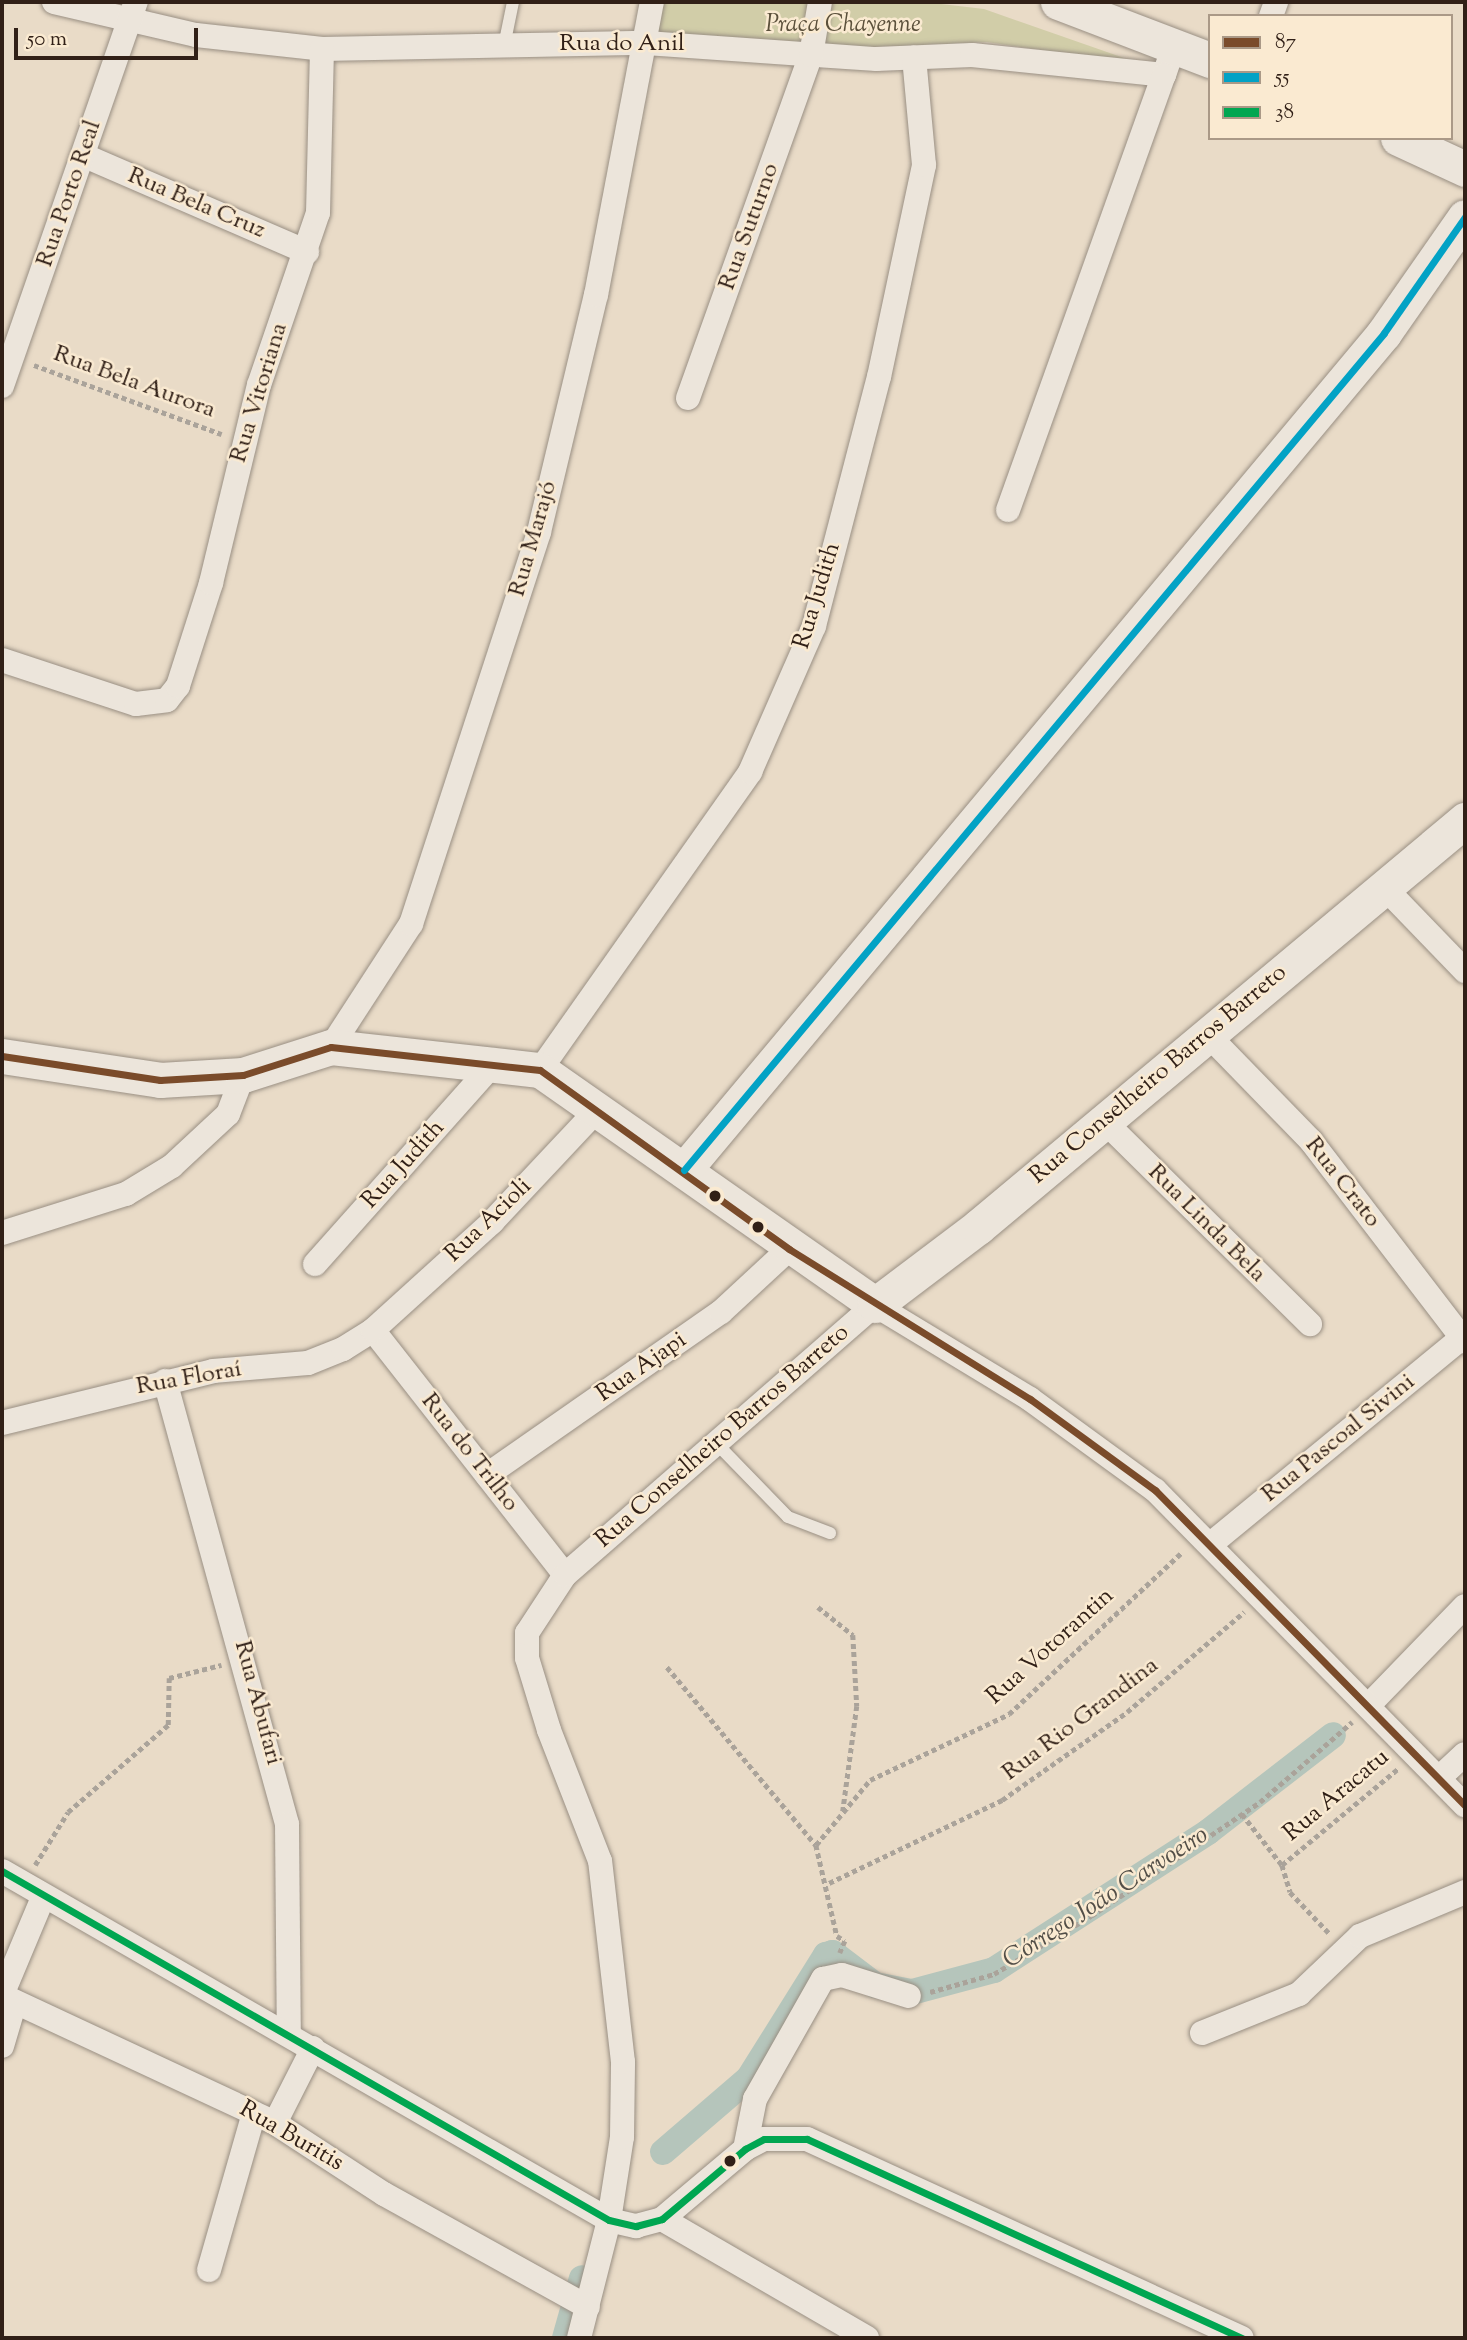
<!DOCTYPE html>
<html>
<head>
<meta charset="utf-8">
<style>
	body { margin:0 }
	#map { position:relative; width:1467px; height:2340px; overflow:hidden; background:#e9dbc7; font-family:"Sorts Mill Goudy",serif }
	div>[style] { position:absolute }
	.green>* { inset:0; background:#d1cda8 }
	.canal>* { height:26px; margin:-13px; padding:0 13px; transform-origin:13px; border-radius:13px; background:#b5c5bb }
	.path>* { height:4.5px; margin-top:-2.25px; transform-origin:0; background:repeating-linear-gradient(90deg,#aaa39a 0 5px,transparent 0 8.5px) }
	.roads { filter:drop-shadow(0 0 2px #998f83) drop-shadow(0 0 2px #998f83) }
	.lane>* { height:12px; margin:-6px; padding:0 6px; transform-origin:6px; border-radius:6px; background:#ece5db }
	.street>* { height:24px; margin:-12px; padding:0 12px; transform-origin:12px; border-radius:12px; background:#ece5db }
	.secondary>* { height:35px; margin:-17.5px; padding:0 17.5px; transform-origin:17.5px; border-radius:17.5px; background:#ece5db }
	.bus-1>* { height:7px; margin:-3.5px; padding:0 3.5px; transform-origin:3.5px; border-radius:3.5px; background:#7a4b2a }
	.bus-2>* { height:7px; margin:-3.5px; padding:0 3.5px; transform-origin:3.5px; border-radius:3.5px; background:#02a2c5 }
	.bus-3>* { height:7px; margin:-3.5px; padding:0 3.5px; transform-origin:3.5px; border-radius:3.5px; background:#00a651 }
	.dots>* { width:19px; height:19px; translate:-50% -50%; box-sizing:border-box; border:4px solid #faead1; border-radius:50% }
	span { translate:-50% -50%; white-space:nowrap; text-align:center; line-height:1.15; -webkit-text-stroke:5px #faead1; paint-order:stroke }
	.park-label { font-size:24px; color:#5b503b; font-style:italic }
	.street-label { font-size:24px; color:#312017 }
	.water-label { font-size:26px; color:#524e47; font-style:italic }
	.frame { position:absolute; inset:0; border:4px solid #312017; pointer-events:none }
	.legend { position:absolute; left:1208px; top:14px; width:245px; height:126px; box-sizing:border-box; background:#faead1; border:2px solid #aa9987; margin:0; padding:9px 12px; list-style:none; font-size:21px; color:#312017 }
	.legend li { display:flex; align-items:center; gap:14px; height:35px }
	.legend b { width:35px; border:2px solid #aa9987 }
	.scale { position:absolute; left:14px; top:28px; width:184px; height:32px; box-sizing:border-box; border:4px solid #312017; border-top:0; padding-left:9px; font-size:21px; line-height:24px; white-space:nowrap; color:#312017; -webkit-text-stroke:5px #faead1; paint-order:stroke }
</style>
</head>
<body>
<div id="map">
	<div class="green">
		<i style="clip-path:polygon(662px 2px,924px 2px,984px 9px,1147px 66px,987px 42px,866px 48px,657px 34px)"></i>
	</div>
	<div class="canal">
		<i style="left:663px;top:2152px;width:113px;rotate:-40.7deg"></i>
		<i style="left:749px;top:2078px;width:145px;rotate:-58deg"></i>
		<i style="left:826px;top:1955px;width:7px;rotate:-16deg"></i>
		<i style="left:833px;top:1953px;width:53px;rotate:37.3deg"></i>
		<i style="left:875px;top:1985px;width:38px;rotate:11deg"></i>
		<i style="left:912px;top:1992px;width:85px;rotate:-15deg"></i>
		<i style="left:994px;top:1970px;width:255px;rotate:-32.8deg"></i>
		<i style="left:1208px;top:1832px;width:158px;rotate:-37.8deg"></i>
		<i style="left:565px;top:2338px;width:62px;rotate:-74.2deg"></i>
	</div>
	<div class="path">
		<i style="left:34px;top:365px;width:200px;rotate:20.2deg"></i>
		<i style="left:818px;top:1607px;width:45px;rotate:38.7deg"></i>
		<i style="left:853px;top:1635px;width:71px;rotate:86.8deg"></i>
		<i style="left:857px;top:1706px;width:106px;rotate:97.6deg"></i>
		<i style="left:667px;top:1667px;width:232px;rotate:50.1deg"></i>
		<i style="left:816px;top:1845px;width:93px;rotate:77deg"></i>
		<i style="left:837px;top:1936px;width:9px;rotate:32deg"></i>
		<i style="left:845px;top:1941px;width:13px;rotate:113deg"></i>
		<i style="left:1242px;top:1814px;width:65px;rotate:51.9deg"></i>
		<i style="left:1282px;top:1865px;width:28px;rotate:73deg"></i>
		<i style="left:1290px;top:1892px;width:57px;rotate:46.4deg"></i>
		<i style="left:816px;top:1845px;width:85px;rotate:-50.3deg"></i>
		<i style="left:870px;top:1780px;width:154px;rotate:-25.4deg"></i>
		<i style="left:1009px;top:1714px;width:238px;rotate:-43.1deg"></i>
		<i style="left:35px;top:1865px;width:62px;rotate:-58.1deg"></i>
		<i style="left:68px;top:1812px;width:133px;rotate:-41deg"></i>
		<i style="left:168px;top:1725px;width:47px;rotate:-88.8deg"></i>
		<i style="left:169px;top:1678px;width:54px;rotate:-14deg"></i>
		<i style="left:1282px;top:1865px;width:152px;rotate:-39.7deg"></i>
		<i style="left:829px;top:1883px;width:192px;rotate:-25.6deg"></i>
		<i style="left:1002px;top:1800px;width:153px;rotate:-35.1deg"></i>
		<i style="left:1127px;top:1712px;width:154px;rotate:-40.5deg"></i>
		<i style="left:930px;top:1992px;width:66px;rotate:-15.7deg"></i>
		<i style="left:994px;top:1974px;width:113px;rotate:-30.9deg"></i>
		<i style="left:1091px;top:1916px;width:204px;rotate:-34deg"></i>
		<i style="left:1260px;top:1802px;width:122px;rotate:-41deg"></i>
	</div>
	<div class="roads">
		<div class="lane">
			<i style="left:504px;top:46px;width:45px;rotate:-78.4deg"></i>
			<i style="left:716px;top:1443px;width:103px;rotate:45.8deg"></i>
			<i style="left:788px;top:1517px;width:45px;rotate:20.9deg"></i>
		</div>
		<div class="street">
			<i style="left:54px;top:2px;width:146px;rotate:13.1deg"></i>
			<i style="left:196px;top:35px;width:127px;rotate:6.3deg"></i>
			<i style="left:322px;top:49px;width:324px;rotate:-1.1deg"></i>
			<i style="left:646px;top:43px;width:231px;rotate:4deg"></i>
			<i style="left:876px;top:59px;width:96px;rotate:-2.4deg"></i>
			<i style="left:972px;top:55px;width:193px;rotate:5.9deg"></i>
			<i style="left:1164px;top:75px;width:31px;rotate:-71deg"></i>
			<i style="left:1271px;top:16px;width:15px;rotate:-70deg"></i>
			<i style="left:85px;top:156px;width:242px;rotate:23.4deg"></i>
			<i style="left:2px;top:386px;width:407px;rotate:-70.8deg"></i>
			<i style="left:688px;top:398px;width:364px;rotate:-70.3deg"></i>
			<i style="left:811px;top:55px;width:54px;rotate:-80.4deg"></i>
			<i style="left:1008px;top:510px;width:462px;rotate:-70.3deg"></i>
			<i style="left:2px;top:660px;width:141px;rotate:18.2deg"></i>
			<i style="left:136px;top:704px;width:31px;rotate:-7deg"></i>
			<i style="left:167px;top:700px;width:18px;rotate:-52deg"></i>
			<i style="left:178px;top:686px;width:108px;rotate:-72.2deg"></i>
			<i style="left:211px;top:583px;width:204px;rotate:-76.4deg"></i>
			<i style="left:259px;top:385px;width:182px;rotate:-71.1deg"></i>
			<i style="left:318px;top:213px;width:164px;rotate:-88.6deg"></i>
			<i style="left:1384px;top:887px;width:117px;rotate:46deg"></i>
			<i style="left:1208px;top:1035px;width:148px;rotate:45.8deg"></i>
			<i style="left:1311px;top:1141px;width:253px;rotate:52.5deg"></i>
			<i style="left:331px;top:1047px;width:147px;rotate:-57deg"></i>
			<i style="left:411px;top:924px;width:412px;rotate:-71.9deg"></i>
			<i style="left:539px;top:532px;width:244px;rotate:-76.5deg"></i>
			<i style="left:596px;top:295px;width:298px;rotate:-79.2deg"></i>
			<i style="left:540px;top:1070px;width:365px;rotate:-54.8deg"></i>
			<i style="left:750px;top:772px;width:159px;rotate:-66.3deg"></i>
			<i style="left:814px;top:626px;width:257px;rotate:-75.4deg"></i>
			<i style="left:879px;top:377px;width:217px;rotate:-78deg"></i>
			<i style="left:924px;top:165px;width:108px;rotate:-95.3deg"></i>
			<i style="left:1105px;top:1122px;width:288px;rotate:44.6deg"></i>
			<i style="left:2px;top:1233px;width:130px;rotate:-17.5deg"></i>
			<i style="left:126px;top:1194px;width:54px;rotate:-31.3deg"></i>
			<i style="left:172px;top:1166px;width:76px;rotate:-42.9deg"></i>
			<i style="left:228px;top:1114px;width:42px;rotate:-69deg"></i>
			<i style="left:315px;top:1264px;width:268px;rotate:-48.3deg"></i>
			<i style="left:373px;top:1330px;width:311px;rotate:51.9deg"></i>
			<i style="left:165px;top:1381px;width:459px;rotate:74.6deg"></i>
			<i style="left:287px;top:1824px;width:209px;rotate:89.5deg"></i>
			<i style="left:2px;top:1423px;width:217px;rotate:-13.8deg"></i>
			<i style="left:213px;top:1371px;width:95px;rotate:-4.8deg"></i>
			<i style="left:308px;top:1363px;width:38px;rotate:-22deg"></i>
			<i style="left:343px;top:1349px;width:36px;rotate:-32deg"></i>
			<i style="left:373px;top:1330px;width:161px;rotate:-42.2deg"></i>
			<i style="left:492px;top:1222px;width:158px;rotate:-46.8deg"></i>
			<i style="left:487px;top:1475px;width:285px;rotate:-34.9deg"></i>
			<i style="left:721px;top:1312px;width:93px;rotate:-42.8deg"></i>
			<i style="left:1212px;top:1543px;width:328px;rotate:-39.4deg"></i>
			<i style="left:1368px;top:1706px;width:139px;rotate:-45.9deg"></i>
			<i style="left:1439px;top:1778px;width:35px;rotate:-43deg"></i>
			<i style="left:2px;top:1871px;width:700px;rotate:29.9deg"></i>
			<i style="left:609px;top:2220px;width:28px;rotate:13deg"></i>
			<i style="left:636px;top:2226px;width:27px;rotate:-15deg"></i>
			<i style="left:662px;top:2219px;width:109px;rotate:-40.1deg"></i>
			<i style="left:745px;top:2149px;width:21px;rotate:-28deg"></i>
			<i style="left:764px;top:2139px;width:43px"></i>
			<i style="left:807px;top:2139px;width:478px;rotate:24.6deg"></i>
			<i style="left:2px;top:1995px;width:108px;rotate:-67.2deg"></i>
			<i style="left:5px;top:1997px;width:298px;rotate:25deg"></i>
			<i style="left:275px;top:2123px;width:130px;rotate:33.1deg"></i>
			<i style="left:384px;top:2194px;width:233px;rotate:29deg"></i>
			<i style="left:1202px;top:2033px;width:105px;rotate:-21.9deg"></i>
			<i style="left:1299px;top:1994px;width:84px;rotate:-43.6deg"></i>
			<i style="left:1360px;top:1936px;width:114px;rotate:-22.7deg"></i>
			<i style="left:2px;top:2046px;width:46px;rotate:-73.5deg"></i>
			<i style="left:275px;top:2123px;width:84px;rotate:-63.1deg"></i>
			<i style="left:745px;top:2149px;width:51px;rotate:-78.7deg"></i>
			<i style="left:755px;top:2099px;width:138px;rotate:-60.5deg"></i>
			<i style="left:823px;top:1979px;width:19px;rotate:-12deg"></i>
			<i style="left:842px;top:1975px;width:70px;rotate:17.4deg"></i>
			<i style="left:662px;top:2219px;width:237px;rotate:30.1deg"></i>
			<i style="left:209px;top:2270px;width:163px;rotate:-74deg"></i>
			<i style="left:579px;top:2338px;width:122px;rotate:-75.7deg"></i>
			<i style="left:609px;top:2220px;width:84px;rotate:-81.1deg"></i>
			<i style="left:622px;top:2137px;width:75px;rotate:-89.2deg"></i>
			<i style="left:623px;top:2062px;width:202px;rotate:-96.5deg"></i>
			<i style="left:600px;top:1861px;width:141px;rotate:-111.3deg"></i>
			<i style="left:549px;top:1730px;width:75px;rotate:-107deg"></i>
			<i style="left:527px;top:1658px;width:25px;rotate:-90deg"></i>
			<i style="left:527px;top:1633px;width:69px;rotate:-56.8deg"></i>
			<i style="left:565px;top:1575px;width:411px;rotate:-41.1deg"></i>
			<i style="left:875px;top:1305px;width:181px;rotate:31.2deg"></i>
			<i style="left:1030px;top:1399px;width:155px;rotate:36.1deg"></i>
			<i style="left:1155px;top:1490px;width:442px;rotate:45.5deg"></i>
		</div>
		<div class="secondary">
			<i style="left:1058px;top:2px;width:163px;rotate:20.9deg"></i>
			<i style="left:1398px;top:138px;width:74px;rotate:24.8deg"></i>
			<i style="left:2px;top:1056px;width:160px;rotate:8.6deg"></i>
			<i style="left:160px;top:1080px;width:83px;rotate:-3.4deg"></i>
			<i style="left:243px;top:1075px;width:92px;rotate:-17.7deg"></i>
			<i style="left:331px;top:1047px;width:210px;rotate:6.3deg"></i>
			<i style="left:540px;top:1070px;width:409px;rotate:35deg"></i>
			<i style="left:875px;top:1305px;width:129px;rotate:-37.1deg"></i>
			<i style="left:978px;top:1227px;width:635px;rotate:-39.89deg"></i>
			<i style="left:684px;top:1170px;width:1091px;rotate:-50.09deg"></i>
			<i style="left:1384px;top:333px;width:141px;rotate:-55.1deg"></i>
		</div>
	</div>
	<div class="bus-1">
		<i style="left:2px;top:1056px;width:160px;rotate:8.6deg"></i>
		<i style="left:160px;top:1080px;width:83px;rotate:-3.4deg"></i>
		<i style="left:243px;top:1075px;width:92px;rotate:-17.7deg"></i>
		<i style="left:331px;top:1047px;width:210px;rotate:6.3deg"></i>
		<i style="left:540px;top:1070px;width:307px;rotate:35.7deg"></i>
		<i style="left:789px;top:1249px;width:284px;rotate:31.9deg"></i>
		<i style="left:1030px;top:1399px;width:155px;rotate:36.1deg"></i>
		<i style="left:1155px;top:1490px;width:442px;rotate:45.5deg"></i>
	</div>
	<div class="bus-2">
		<i style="left:684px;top:1170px;width:1091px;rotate:-50.09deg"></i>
		<i style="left:1384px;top:333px;width:141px;rotate:-55.1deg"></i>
	</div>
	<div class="bus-3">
		<i style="left:2px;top:1871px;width:700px;rotate:29.9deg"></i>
		<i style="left:609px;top:2220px;width:28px;rotate:13deg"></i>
		<i style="left:636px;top:2226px;width:27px;rotate:-15deg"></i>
		<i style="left:662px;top:2219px;width:109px;rotate:-40.1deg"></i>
		<i style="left:745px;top:2149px;width:21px;rotate:-28deg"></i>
		<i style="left:764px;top:2139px;width:43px"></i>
		<i style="left:807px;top:2139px;width:478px;rotate:24.6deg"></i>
	</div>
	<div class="dots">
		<i style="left:715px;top:1196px;background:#312017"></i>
		<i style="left:758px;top:1227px;background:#312017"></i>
		<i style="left:730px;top:2161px;background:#312017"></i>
	</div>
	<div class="park-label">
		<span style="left:843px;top:26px">Praça Chayenne</span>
	</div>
	<div class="street-label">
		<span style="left:622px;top:45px">Rua do Anil</span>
		<span style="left:70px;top:194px;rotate:-71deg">Rua Porto Real</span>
		<span style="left:196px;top:204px;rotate:23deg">Rua Bela Cruz</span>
		<span style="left:750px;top:227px;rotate:-70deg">Rua Suturno</span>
		<span style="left:134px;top:383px;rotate:20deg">Rua Bela Aurora</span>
		<span style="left:260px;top:393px;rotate:-73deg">Rua Vitoriana</span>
		<span style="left:534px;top:539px;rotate:-74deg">Rua Marajó</span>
		<span style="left:818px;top:596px;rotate:-73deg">Rua Judith</span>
		<span style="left:1159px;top:1075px;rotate:-40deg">Rua Conselheiro Barros Barreto</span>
		<span style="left:404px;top:1165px;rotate:-48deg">Rua Judith</span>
		<span style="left:1342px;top:1183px;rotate:52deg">Rua Crato</span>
		<span style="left:489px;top:1221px;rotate:-44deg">Rua Acioli</span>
		<span style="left:1206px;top:1224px;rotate:45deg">Rua Linda Bela</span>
		<span style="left:642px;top:1368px;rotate:-35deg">Rua Ajapi</span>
		<span style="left:189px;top:1379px;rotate:-10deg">Rua Floraí</span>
		<span style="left:723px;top:1437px;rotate:-41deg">Rua Conselheiro Barros Barreto</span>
		<span style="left:1339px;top:1439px;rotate:-39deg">Rua Pascoal Sivini</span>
		<span style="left:469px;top:1453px;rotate:52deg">Rua do Trilho</span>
		<span style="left:1051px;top:1647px;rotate:-42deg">Rua Votorantin</span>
		<span style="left:257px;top:1703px;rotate:75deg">Rua Abufari</span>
		<span style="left:1081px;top:1720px;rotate:-37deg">Rua Rio Grandina</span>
		<span style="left:1337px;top:1796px;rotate:-40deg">Rua Aracatu</span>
		<span style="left:291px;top:2137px;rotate:30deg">Rua Buritis</span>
	</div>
	<div class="water-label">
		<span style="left:1106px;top:1898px;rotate:-33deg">Córrego João Carvoeiro</span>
	</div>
	<div class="frame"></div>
	<ul class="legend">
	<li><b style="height:9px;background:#7a4b2a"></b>87</li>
	<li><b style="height:9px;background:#02a2c5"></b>55</li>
	<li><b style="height:9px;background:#00a651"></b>38</li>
	</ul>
	<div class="scale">50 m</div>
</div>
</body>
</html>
